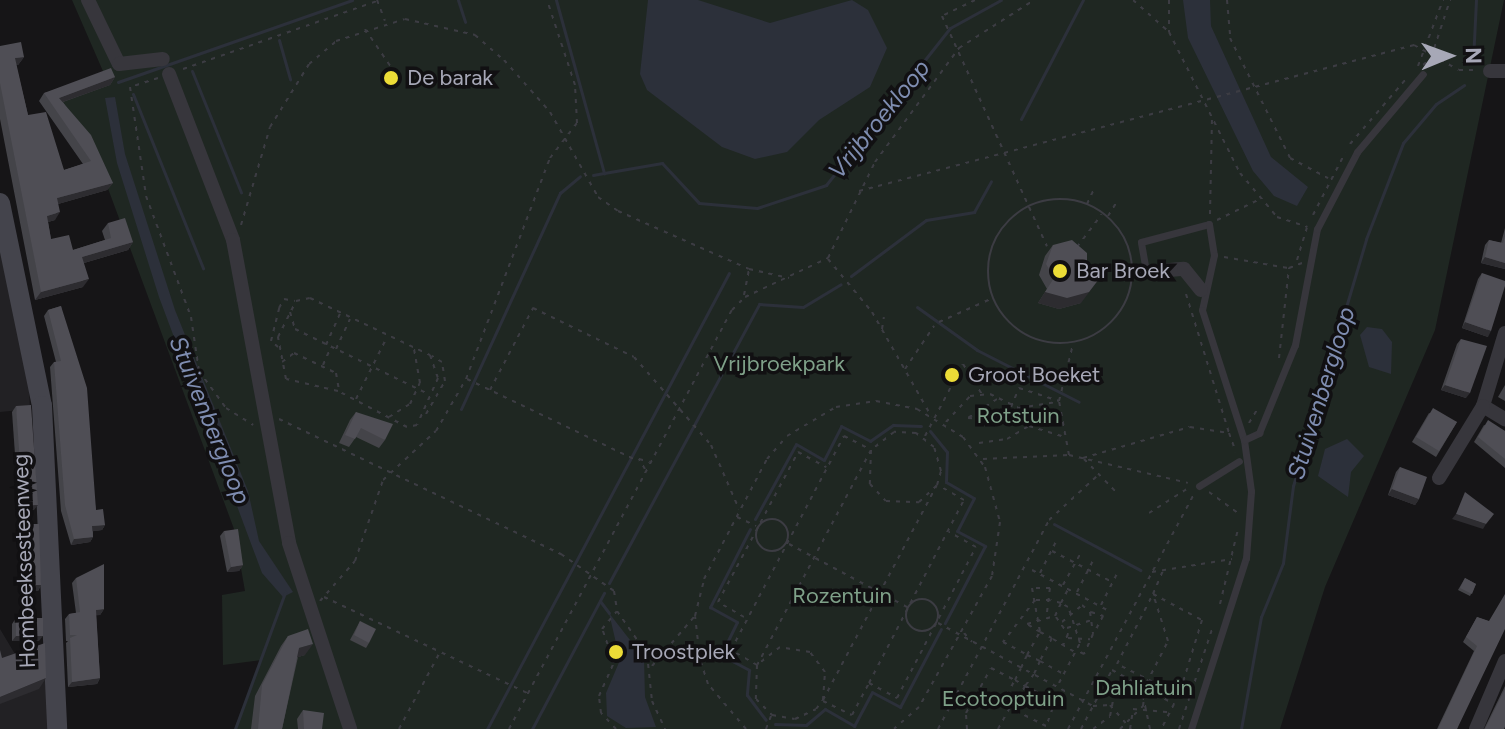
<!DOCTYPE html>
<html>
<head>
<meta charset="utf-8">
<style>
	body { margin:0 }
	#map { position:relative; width:1505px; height:729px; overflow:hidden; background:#161517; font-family:Figtree,sans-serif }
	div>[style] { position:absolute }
	.built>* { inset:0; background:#222124 }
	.green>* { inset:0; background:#1f2722 }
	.water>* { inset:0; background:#2c303a }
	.stream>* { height:3px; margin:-1.5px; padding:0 1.5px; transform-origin:1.5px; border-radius:1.5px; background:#2c303a }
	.path>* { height:2px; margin-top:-1px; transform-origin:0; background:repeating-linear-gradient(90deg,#3c3c43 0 4px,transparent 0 10px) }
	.path>.ring { margin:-1px; padding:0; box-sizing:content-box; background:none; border:2px solid #3c3c43; border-radius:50% }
	.lane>* { height:7px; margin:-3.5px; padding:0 3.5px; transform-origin:3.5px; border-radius:3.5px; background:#37363c }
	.street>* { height:14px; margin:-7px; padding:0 7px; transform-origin:7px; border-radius:7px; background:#37363c }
	.secondary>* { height:20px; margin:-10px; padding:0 10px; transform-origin:10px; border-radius:10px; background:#44444c }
	.wall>* { inset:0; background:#444449 }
	.shaded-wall>* { inset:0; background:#2d2c30 }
	.building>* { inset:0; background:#4f4e55 }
	.dots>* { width:22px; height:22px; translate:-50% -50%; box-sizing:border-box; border:4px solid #111012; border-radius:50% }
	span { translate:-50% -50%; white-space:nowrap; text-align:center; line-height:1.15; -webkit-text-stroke:7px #111012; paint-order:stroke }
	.poi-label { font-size:22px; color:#a7a8b7 }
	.left { translate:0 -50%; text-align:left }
	.park-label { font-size:22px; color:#7fa189 }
	.street-label { font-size:22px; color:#a7a8b7 }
	.water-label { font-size:24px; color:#7f8db1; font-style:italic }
	.north { position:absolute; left:1409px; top:16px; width:80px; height:80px; -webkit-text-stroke:6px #111012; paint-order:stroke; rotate:89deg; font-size:22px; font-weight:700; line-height:32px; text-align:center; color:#a7a8b7 }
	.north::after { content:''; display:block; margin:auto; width:28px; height:36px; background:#a7a8b7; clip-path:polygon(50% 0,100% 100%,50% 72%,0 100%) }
</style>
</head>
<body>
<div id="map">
	<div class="built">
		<i style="clip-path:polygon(0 250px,28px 369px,30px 409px,0 412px)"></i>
		<i style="clip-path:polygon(0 629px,15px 654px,43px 647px,49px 729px,0 729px)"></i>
	</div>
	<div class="green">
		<i style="clip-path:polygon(72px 0,1504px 0,1435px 330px,1325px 587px,1280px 729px,234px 729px,262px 660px,223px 665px,222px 595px,245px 591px,234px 529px,103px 175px,54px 105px,109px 85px)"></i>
	</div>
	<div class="water">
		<i style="clip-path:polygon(648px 0,698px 0,770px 23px,852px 0,868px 10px,887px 48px,870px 87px,819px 120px,787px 152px,755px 159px,722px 147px,647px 90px,640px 74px)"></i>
		<i style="clip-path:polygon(1183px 0,1210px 0,1211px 26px,1271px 157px,1308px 187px,1297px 206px,1274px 196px,1253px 171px,1188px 38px)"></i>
		<i style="clip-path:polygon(115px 97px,125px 154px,175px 310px,248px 491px,259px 541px,293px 592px,283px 597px,262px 573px,159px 297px,117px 163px,105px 98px)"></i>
		<i style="clip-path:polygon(1367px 327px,1382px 329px,1392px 342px,1391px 374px,1369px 367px,1360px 335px)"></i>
		<i style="clip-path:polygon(1347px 439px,1364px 456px,1351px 472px,1348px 497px,1318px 476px,1325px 449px)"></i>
		<i style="clip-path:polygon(609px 613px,644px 658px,645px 697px,656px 727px,626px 728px,607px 716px,606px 693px,620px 660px)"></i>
	</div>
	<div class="stream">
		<i style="left:458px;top:0;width:23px;rotate:72deg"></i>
		<i style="left:556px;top:0;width:180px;rotate:74.5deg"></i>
		<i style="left:604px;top:173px;width:59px;rotate:-9.8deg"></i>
		<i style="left:662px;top:163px;width:54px;rotate:47.2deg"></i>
		<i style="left:699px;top:203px;width:58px;rotate:4.9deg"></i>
		<i style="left:757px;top:208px;width:73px;rotate:-18.4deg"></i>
		<i style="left:826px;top:185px;width:200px;rotate:-51.7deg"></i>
		<i style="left:950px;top:28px;width:58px;rotate:-28.8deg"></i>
		<i style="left:279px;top:40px;width:41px;rotate:74.2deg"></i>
		<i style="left:1473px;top:61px;width:61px;rotate:-87.2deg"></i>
		<i style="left:192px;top:71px;width:131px;rotate:68deg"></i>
		<i style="left:118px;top:82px;width:248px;rotate:-19.3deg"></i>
		<i style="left:133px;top:94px;width:188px;rotate:68.1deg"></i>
		<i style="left:1021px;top:119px;width:134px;rotate:-62.5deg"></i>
		<i style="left:593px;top:175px;width:11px;rotate:-10deg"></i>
		<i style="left:851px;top:276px;width:94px;rotate:-36.7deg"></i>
		<i style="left:926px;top:220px;width:49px;rotate:-9.5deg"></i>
		<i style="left:974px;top:212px;width:35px;rotate:-61deg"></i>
		<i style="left:917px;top:307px;width:74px;rotate:35.6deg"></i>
		<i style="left:977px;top:350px;width:114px;rotate:27deg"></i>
		<i style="left:461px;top:409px;width:238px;rotate:-65.4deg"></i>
		<i style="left:560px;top:193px;width:26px;rotate:-40deg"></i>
		<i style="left:930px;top:431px;width:27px;rotate:51deg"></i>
		<i style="left:947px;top:452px;width:30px;rotate:92deg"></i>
		<i style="left:946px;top:482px;width:32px;rotate:30deg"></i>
		<i style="left:974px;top:498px;width:37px;rotate:117deg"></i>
		<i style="left:957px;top:531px;width:32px;rotate:28deg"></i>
		<i style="left:985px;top:546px;width:87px;rotate:117.5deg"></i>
		<i style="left:755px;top:519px;width:85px;rotate:-61.3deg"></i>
		<i style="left:796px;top:444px;width:32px;rotate:30deg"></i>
		<i style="left:824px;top:460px;width:38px;rotate:-63deg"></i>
		<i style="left:841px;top:426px;width:33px;rotate:27deg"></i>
		<i style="left:870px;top:441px;width:28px;rotate:-35deg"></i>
		<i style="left:893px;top:425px;width:28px;rotate:2deg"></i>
		<i style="left:1054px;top:524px;width:98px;rotate:28.1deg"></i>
		<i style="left:750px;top:529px;width:88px;rotate:117.1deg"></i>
		<i style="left:710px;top:607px;width:31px;rotate:29deg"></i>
		<i style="left:737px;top:622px;width:37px;rotate:116deg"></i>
		<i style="left:721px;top:655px;width:32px;rotate:28deg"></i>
		<i style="left:749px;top:670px;width:25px;rotate:95deg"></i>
		<i style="left:747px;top:695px;width:31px;rotate:53deg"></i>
		<i style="left:609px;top:583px;width:317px;rotate:-61.7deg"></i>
		<i style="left:759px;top:304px;width:44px;rotate:3.9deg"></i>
		<i style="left:803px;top:307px;width:44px;rotate:-31.2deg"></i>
		<i style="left:600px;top:601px;width:15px;rotate:53deg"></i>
		<i style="left:775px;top:724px;width:31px;rotate:2deg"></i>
		<i style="left:806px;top:725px;width:25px;rotate:-40deg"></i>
		<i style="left:825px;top:709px;width:34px;rotate:30deg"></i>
		<i style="left:854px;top:726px;width:38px;rotate:-62deg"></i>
		<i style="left:872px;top:692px;width:32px;rotate:28deg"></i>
		<i style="left:900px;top:707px;width:88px;rotate:-62.3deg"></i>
		<i style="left:235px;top:729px;width:146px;rotate:-69.9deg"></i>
		<i style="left:487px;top:729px;width:516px;rotate:-62.05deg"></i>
		<i style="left:532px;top:729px;width:154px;rotate:-62.1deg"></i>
		<i style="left:1241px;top:729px;width:114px;rotate:-79.9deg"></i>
		<i style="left:1261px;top:617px;width:58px;rotate:-67.8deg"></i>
		<i style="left:1283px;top:563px;width:78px;rotate:-82.6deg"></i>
		<i style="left:1293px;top:486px;width:258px;rotate:-73.5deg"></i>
		<i style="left:1366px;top:239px;width:103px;rotate:-68.9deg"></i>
		<i style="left:1403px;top:143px;width:51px;rotate:-49.8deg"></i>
		<i style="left:1436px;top:104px;width:34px;rotate:-34deg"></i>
	</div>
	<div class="path">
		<i style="left:377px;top:0;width:22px;rotate:69deg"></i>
		<i style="left:975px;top:0;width:37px;rotate:154deg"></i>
		<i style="left:942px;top:16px;width:253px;rotate:65.5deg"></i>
		<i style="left:1133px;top:0;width:47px;rotate:41.5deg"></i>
		<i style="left:1169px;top:0;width:32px;rotate:90deg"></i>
		<i style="left:1169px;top:32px;width:158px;rotate:63.3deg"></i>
		<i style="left:1240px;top:173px;width:57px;rotate:49.9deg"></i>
		<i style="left:1277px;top:217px;width:32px;rotate:18deg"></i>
		<i style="left:1227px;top:0;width:38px;rotate:85deg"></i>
		<i style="left:1230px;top:38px;width:134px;rotate:63.4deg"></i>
		<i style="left:1290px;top:158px;width:43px;rotate:27.8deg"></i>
		<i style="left:365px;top:29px;width:50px;rotate:55.7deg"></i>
		<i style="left:1423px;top:65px;width:17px;rotate:-40deg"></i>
		<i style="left:1418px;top:66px;width:71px;rotate:-69.3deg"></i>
		<i style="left:1428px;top:67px;width:71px;rotate:-71.8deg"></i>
		<i style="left:183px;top:69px;width:209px;rotate:-19.3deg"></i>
		<i style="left:158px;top:78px;width:29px;rotate:162deg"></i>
		<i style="left:130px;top:87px;width:110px;rotate:81.6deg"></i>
		<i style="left:146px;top:196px;width:129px;rotate:69.6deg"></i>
		<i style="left:191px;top:317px;width:55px;rotate:81.6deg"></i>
		<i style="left:199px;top:371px;width:46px;rotate:53.9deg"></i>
		<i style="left:226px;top:408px;width:32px;rotate:32deg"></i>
		<i style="left:1350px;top:144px;width:86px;rotate:-49.3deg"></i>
		<i style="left:859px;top:191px;width:574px;rotate:-14.74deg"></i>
		<i style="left:1414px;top:45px;width:51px;rotate:29.1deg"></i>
		<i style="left:1459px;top:70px;width:19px"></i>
		<i class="ring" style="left:988px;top:199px;width:142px;height:142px"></i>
		<i style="left:1087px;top:204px;width:17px;rotate:-65deg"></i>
		<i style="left:1210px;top:214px;width:98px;rotate:-88.8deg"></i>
		<i style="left:1313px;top:215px;width:70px;rotate:-62.7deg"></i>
		<i style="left:1108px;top:216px;width:19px;rotate:-58deg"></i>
		<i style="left:1217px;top:220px;width:46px;rotate:-26deg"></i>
		<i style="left:241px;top:225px;width:102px;rotate:-73.5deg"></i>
		<i style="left:270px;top:127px;width:74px;rotate:-58.2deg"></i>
		<i style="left:309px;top:64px;width:35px;rotate:-40deg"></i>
		<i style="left:336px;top:41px;width:72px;rotate:-17.7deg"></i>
		<i style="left:405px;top:19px;width:72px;rotate:12.9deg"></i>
		<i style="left:475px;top:35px;width:38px;rotate:41deg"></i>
		<i style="left:504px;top:60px;width:69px;rotate:48.5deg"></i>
		<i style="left:550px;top:112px;width:98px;rotate:60.5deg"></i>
		<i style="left:598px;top:197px;width:24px;rotate:35deg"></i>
		<i style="left:618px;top:211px;width:143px;rotate:23.9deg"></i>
		<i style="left:749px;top:269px;width:41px;rotate:12.7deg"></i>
		<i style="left:1077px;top:247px;width:41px;rotate:-52.9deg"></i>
		<i style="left:1224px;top:257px;width:65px;rotate:9.8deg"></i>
		<i style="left:828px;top:259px;width:69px;rotate:50.3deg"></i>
		<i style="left:872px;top:312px;width:120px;rotate:60.4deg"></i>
		<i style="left:1297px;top:260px;width:34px;rotate:-73deg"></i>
		<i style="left:1186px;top:294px;width:145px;rotate:72.8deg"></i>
		<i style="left:744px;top:295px;width:25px;rotate:-79deg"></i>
		<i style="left:310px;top:298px;width:133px;rotate:25.4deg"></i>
		<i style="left:430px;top:355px;width:24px;rotate:71deg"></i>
		<i style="left:438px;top:378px;width:51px;rotate:114.1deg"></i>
		<i style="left:417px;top:425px;width:10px;rotate:169deg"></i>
		<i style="left:407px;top:427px;width:78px;rotate:-152.4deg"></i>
		<i style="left:338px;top:391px;width:53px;rotate:-167deg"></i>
		<i style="left:286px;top:379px;width:43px;rotate:-100.8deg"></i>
		<i style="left:278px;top:337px;width:40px;rotate:-63.4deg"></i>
		<i style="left:296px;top:301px;width:14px;rotate:-12deg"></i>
		<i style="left:290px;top:312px;width:18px;rotate:74deg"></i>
		<i style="left:295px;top:329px;width:148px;rotate:26deg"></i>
		<i style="left:939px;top:322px;width:59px;rotate:-24deg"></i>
		<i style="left:882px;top:329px;width:12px;rotate:-81deg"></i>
		<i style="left:326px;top:345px;width:34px;rotate:-66deg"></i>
		<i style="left:278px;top:347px;width:9px;rotate:-139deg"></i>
		<i style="left:271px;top:341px;width:34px;rotate:-76deg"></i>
		<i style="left:279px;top:308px;width:10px;rotate:-61deg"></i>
		<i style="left:284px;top:299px;width:11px;rotate:10deg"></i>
		<i style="left:336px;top:349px;width:33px;rotate:-65deg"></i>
		<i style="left:1279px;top:358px;width:91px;rotate:-83.7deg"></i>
		<i style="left:1289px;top:268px;width:14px;rotate:-21deg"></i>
		<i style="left:282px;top:362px;width:15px;rotate:-37deg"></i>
		<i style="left:294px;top:353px;width:47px;rotate:25.5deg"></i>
		<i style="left:336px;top:373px;width:17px;rotate:80deg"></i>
		<i style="left:323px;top:365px;width:17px;rotate:-66deg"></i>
		<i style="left:905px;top:369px;width:52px;rotate:-56deg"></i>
		<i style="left:467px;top:379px;width:190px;rotate:25.6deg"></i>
		<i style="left:490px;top:390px;width:93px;rotate:-62.3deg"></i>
		<i style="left:533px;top:308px;width:112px;rotate:25.9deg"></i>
		<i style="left:634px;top:357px;width:117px;rotate:48.8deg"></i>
		<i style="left:711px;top:445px;width:70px;rotate:66.4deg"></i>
		<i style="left:356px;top:399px;width:69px;rotate:-63.4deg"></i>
		<i style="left:997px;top:399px;width:35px;rotate:147deg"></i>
		<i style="left:968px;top:418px;width:19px;rotate:3deg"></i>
		<i style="left:987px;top:419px;width:27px;rotate:-27deg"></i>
		<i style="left:1011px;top:407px;width:21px;rotate:-67deg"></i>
		<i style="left:1019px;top:388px;width:42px;rotate:18deg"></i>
		<i style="left:426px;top:414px;width:38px;rotate:-60deg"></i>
		<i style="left:445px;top:381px;width:19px;rotate:-99deg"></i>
		<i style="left:442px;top:362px;width:12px;rotate:-149deg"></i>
		<i style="left:389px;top:417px;width:25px;rotate:-32deg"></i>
		<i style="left:410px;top:404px;width:23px;rotate:-65deg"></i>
		<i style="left:420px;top:383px;width:35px;rotate:-100deg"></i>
		<i style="left:279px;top:419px;width:313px;rotate:25.6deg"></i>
		<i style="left:561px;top:554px;width:65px;rotate:34.9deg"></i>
		<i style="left:614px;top:591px;width:20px;rotate:81deg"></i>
		<i style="left:617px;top:611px;width:52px;rotate:55.1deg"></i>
		<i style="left:647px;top:654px;width:47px;rotate:83.9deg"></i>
		<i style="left:652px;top:701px;width:31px;rotate:65deg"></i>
		<i style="left:946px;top:422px;width:35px;rotate:-47deg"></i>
		<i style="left:970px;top:396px;width:20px;rotate:-6deg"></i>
		<i style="left:990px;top:394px;width:32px;rotate:26deg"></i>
		<i style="left:1019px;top:408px;width:38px;rotate:-9deg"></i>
		<i style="left:1249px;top:423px;width:17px;rotate:-59deg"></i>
		<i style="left:844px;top:436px;width:30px;rotate:27deg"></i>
		<i style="left:871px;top:450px;width:243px;rotate:117.9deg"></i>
		<i style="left:757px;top:665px;width:30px;rotate:-150deg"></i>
		<i style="left:731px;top:650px;width:242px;rotate:-62.2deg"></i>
		<i style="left:925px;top:436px;width:81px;rotate:-62.2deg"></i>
		<i style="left:963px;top:364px;width:36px;rotate:58deg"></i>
		<i style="left:979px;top:443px;width:28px;rotate:-8deg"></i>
		<i style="left:1007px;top:439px;width:26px;rotate:-31deg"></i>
		<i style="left:1029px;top:426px;width:34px;rotate:17deg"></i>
		<i style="left:1069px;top:455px;width:55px;rotate:-100.5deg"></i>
		<i style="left:1059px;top:401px;width:59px;rotate:-76.2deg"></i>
		<i style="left:1083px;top:458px;width:111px;rotate:-16.2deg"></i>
		<i style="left:1190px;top:427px;width:39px;rotate:9deg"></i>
		<i style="left:1229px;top:433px;width:20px;rotate:70deg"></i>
		<i style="left:983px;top:459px;width:86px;rotate:-2.7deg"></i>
		<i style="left:1069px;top:455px;width:122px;rotate:13.2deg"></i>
		<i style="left:1084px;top:459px;width:49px;rotate:45.8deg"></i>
		<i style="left:645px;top:469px;width:12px;rotate:-121deg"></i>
		<i style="left:639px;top:459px;width:11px;rotate:15deg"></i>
		<i style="left:1209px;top:492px;width:37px;rotate:36deg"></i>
		<i style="left:1149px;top:513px;width:49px;rotate:-32.4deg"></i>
		<i style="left:737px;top:517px;width:21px;rotate:25deg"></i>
		<i class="ring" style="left:756px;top:519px;width:30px;height:30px"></i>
		<i style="left:789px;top:544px;width:134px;rotate:28.1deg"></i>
		<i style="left:1052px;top:551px;width:68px;rotate:27.3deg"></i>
		<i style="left:1032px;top:570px;width:89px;rotate:28deg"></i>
		<i style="left:1152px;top:572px;width:81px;rotate:-9.2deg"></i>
		<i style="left:1040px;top:573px;width:35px;rotate:-63deg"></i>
		<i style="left:1063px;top:585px;width:35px;rotate:-61deg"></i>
		<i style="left:1077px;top:592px;width:35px;rotate:-63deg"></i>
		<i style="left:1153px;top:594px;width:55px;rotate:28deg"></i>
		<i style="left:1202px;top:620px;width:78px;rotate:107deg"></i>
		<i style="left:1179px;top:695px;width:69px;rotate:-153.4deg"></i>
		<i style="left:1117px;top:664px;width:79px;rotate:-62.8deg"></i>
		<i style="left:324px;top:597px;width:225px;rotate:25.3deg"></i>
		<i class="ring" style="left:906px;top:599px;width:30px;height:30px"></i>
		<i style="left:320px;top:601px;width:53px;rotate:-48.8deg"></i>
		<i style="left:355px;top:561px;width:86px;rotate:-70.9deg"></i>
		<i style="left:383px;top:480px;width:72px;rotate:-42.8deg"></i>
		<i style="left:436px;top:431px;width:60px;rotate:-60deg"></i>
		<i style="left:466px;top:379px;width:236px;rotate:-69.2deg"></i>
		<i style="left:550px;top:158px;width:44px;rotate:-52.4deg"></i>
		<i style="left:577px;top:123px;width:38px;rotate:-93deg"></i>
		<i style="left:575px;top:85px;width:89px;rotate:-108.2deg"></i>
		<i style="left:1220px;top:604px;width:77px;rotate:-76.5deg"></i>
		<i style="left:1101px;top:605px;width:36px;rotate:-63deg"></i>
		<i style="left:1047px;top:612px;width:24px;rotate:-83deg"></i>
		<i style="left:1050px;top:588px;width:18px;rotate:180deg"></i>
		<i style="left:1032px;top:588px;width:45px;rotate:79.7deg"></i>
		<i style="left:1040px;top:632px;width:13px;rotate:27deg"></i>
		<i style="left:1052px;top:638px;width:26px;rotate:118deg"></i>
		<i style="left:1040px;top:661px;width:25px;rotate:29deg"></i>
		<i style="left:1091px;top:612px;width:13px;rotate:18deg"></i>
		<i style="left:1103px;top:616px;width:19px;rotate:118deg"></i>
		<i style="left:744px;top:617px;width:30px;rotate:-150deg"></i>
		<i style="left:718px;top:602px;width:170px;rotate:-61.9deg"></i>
		<i style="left:798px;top:452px;width:32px;rotate:28deg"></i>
		<i style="left:1056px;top:617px;width:21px;rotate:55deg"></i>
		<i style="left:1068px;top:634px;width:12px;rotate:114deg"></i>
		<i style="left:1062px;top:622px;width:26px;rotate:-40deg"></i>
		<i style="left:1082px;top:605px;width:11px;rotate:41deg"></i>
		<i style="left:1090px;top:612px;width:22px;rotate:82deg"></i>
		<i style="left:1093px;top:634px;width:22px;rotate:114deg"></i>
		<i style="left:1084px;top:654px;width:9px;rotate:-153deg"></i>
		<i style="left:938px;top:623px;width:176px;rotate:28.2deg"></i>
		<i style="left:1093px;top:706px;width:17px;rotate:-3deg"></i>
		<i style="left:1110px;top:705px;width:32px;rotate:49deg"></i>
		<i style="left:1067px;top:628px;width:25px;rotate:-18deg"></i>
		<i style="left:964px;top:633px;width:12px;rotate:48deg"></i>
		<i style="left:1068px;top:638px;width:22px;rotate:3deg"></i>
		<i style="left:1053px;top:639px;width:26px;rotate:31deg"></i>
		<i style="left:652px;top:666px;width:65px;rotate:-49.4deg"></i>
		<i style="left:869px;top:683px;width:32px;rotate:28deg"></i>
		<i style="left:897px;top:698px;width:170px;rotate:-62.4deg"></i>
		<i style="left:976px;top:547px;width:31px;rotate:-151deg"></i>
		<i style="left:1059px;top:683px;width:45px;rotate:-62.3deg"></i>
		<i style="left:1080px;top:643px;width:38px;rotate:-108deg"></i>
		<i style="left:1068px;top:607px;width:8px;rotate:-150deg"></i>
		<i style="left:1061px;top:603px;width:11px;rotate:-165deg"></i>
		<i style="left:1050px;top:600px;width:15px;rotate:180deg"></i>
		<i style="left:1035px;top:600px;width:53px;rotate:127.3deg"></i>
		<i style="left:1003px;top:642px;width:27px;rotate:28deg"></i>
		<i style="left:1027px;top:655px;width:26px;rotate:-61deg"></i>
		<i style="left:1040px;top:632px;width:15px;rotate:-148deg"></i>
		<i style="left:1027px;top:624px;width:29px;rotate:-16deg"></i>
		<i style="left:1055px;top:616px;width:14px;rotate:-65deg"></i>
		<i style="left:1061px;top:603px;width:16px;rotate:-63deg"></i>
		<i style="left:978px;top:691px;width:26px;rotate:28deg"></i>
		<i style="left:823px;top:700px;width:28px;rotate:-86deg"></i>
		<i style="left:825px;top:672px;width:25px;rotate:-127deg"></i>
		<i style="left:810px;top:652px;width:30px;rotate:-171deg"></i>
		<i style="left:780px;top:647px;width:29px;rotate:142deg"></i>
		<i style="left:757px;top:665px;width:34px;rotate:92deg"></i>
		<i style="left:756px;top:699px;width:23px;rotate:45deg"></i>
		<i style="left:772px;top:715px;width:23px;rotate:10deg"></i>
		<i style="left:795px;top:719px;width:23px;rotate:-25deg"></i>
		<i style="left:816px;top:709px;width:11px;rotate:-52deg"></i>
		<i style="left:823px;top:700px;width:243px;rotate:-62.1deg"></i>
		<i style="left:937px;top:485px;width:15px;rotate:-74deg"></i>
		<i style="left:941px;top:471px;width:25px;rotate:-106deg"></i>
		<i style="left:934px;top:447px;width:23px;rotate:-142deg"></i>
		<i style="left:916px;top:433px;width:22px;rotate:-177deg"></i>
		<i style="left:894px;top:432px;width:29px;rotate:142deg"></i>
		<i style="left:871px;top:450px;width:34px;rotate:92deg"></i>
		<i style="left:870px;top:484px;width:23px;rotate:47deg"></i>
		<i style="left:886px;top:501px;width:33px;rotate:2deg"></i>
		<i style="left:919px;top:502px;width:25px;rotate:-43deg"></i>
		<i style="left:823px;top:701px;width:32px;rotate:26deg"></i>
		<i style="left:852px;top:715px;width:36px;rotate:-62deg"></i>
		<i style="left:869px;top:683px;width:206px;rotate:-62.6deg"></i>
		<i style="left:964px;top:500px;width:30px;rotate:-150deg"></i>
		<i style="left:399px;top:729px;width:87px;rotate:-62deg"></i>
		<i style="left:509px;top:729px;width:475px;rotate:-62deg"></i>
		<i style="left:732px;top:310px;width:18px;rotate:-45deg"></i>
		<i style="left:745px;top:297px;width:92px;rotate:-25.2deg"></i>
		<i style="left:828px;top:258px;width:107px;rotate:-63.9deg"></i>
		<i style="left:875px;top:162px;width:142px;rotate:-53.6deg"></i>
		<i style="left:959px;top:48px;width:89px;rotate:-32.6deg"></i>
		<i style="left:616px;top:729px;width:22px;rotate:-133deg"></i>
		<i style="left:601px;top:713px;width:17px;rotate:-97deg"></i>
		<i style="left:599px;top:696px;width:36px;rotate:-66deg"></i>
		<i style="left:614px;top:663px;width:36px;rotate:-109deg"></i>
		<i style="left:602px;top:629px;width:23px;rotate:-50deg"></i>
		<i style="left:746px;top:729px;width:59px;rotate:-130.2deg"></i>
		<i style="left:708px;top:684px;width:26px;rotate:-108deg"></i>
		<i style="left:700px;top:659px;width:43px;rotate:-96.6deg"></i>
		<i style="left:695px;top:616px;width:38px;rotate:-76deg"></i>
		<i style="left:704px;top:579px;width:136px;rotate:-62.3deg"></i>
		<i style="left:767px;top:459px;width:30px;rotate:-49deg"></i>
		<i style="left:787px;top:436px;width:57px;rotate:-30.6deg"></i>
		<i style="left:836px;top:407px;width:40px;rotate:-8.5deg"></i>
		<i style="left:876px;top:401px;width:42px;rotate:11deg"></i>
		<i style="left:917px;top:409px;width:54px;rotate:31.3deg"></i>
		<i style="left:963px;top:437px;width:37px;rotate:54deg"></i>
		<i style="left:985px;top:467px;width:57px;rotate:74.7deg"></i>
		<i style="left:1000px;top:522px;width:55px;rotate:98.4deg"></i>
		<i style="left:992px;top:576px;width:150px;rotate:119.1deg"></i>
		<i style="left:919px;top:707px;width:33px;rotate:139deg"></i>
		<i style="left:766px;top:729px;width:14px;rotate:-69deg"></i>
		<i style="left:938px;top:729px;width:237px;rotate:-62deg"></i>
		<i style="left:1049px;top:520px;width:64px;rotate:-42.5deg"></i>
		<i style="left:967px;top:729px;width:16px;rotate:-94deg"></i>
		<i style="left:966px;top:713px;width:51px;rotate:-60.9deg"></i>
		<i style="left:991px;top:668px;width:27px;rotate:27deg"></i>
		<i style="left:1015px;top:680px;width:12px;rotate:31deg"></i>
		<i style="left:1025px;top:686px;width:25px;rotate:27deg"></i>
		<i style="left:1047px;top:697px;width:9px;rotate:13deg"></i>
		<i style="left:1056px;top:699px;width:29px;rotate:110deg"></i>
		<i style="left:1046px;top:726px;width:49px;rotate:-153.4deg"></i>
		<i style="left:1002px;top:704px;width:27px;rotate:-62deg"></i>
		<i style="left:1015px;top:680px;width:13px;rotate:-63deg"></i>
		<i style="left:1021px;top:668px;width:14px;rotate:-65deg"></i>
		<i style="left:1027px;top:655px;width:14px;rotate:25deg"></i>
		<i style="left:1040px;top:661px;width:14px;rotate:115deg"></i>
		<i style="left:1034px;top:674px;width:15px;rotate:127deg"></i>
		<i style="left:1025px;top:686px;width:26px;rotate:118deg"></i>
		<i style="left:998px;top:729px;width:23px;rotate:-61deg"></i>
		<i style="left:1068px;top:729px;width:267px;rotate:-61.8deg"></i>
		<i style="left:1081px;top:729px;width:67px;rotate:-62.3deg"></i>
		<i style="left:1112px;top:670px;width:71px;rotate:28.7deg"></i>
		<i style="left:1174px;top:704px;width:28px;rotate:117deg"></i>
		<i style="left:1093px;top:729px;width:21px;rotate:-37deg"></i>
		<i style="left:1110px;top:716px;width:26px;rotate:-79deg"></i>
		<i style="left:1115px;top:690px;width:27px;rotate:-6deg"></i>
		<i style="left:1120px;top:729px;width:33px;rotate:-45deg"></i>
		<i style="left:1143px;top:706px;width:17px;rotate:-83deg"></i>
		<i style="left:1130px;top:729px;width:20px;rotate:-81deg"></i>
		<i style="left:1133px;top:709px;width:36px;rotate:5deg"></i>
		<i style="left:1150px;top:729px;width:38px;rotate:-102deg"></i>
		<i style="left:1142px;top:692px;width:57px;rotate:-63deg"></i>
		<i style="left:1168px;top:641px;width:49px;rotate:-107.7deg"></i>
		<i style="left:1153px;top:594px;width:25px;rotate:-67deg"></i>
		<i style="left:1179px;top:729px;width:108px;rotate:-71.7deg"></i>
	</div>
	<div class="lane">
		<i style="left:1146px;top:271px;width:29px;rotate:-100deg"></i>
		<i style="left:1141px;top:242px;width:70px;rotate:-14.8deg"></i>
		<i style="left:1209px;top:224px;width:31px;rotate:81deg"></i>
		<i style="left:1214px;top:255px;width:56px;rotate:102.3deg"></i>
		<i style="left:1202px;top:310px;width:137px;rotate:72.1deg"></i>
		<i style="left:1199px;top:486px;width:47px;rotate:-32deg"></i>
		<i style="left:1191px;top:729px;width:180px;rotate:-72.2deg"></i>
		<i style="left:1246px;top:558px;width:67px;rotate:-85.7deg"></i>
		<i style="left:1251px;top:491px;width:51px;rotate:-97.8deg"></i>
		<i style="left:1244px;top:440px;width:17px;rotate:-25deg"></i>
		<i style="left:1259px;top:433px;width:95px;rotate:-67.8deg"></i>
		<i style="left:1295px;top:345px;width:118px;rotate:-79.3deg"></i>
		<i style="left:1317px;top:229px;width:87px;rotate:-62.5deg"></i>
		<i style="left:1357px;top:152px;width:102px;rotate:-49.8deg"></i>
	</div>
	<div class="street">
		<i style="left:88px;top:0;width:71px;rotate:64.2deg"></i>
		<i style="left:119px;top:64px;width:44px;rotate:-6.5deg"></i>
		<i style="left:1490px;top:71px;width:15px"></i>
		<i style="left:169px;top:74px;width:178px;rotate:68.9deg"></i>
		<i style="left:233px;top:240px;width:308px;rotate:79.5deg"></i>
		<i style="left:289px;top:543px;width:196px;rotate:71.8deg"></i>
		<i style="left:1146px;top:272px;width:38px;rotate:-5deg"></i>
		<i style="left:1184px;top:269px;width:27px;rotate:51deg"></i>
		<i style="left:1505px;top:333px;width:76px;rotate:106.8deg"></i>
		<i style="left:1483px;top:406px;width:26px;rotate:31deg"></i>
		<i style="left:1439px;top:478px;width:84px;rotate:-58.6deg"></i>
		<i style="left:1476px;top:729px;width:74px;rotate:-66.9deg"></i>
	</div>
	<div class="secondary">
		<i style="left:0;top:203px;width:207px;rotate:78.3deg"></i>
		<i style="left:42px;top:406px;width:323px;rotate:87.3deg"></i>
	</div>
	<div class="wall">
		<i style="clip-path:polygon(0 46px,24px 57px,18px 65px,16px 65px,28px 115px,64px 170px,83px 164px,39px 101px,44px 93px,115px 77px,110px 85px,63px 102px,113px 183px,107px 190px,58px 204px,55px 220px,48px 222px,51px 239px,73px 250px,105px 240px,102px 231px,108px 223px,133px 242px,128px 250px,84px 263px,83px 287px,35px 300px,0 119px)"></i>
		<i style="clip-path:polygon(392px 69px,400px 74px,392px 85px,384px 80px)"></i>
		<i style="clip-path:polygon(1505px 228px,1505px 269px,1481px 263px,1485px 245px,1489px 240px,1501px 243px)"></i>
		<i style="clip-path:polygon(1053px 245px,1081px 303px,1059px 309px,1038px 303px,1047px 289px,1039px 275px,1045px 256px)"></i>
		<i style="clip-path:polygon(1482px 273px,1488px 337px,1462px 328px,1478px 279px)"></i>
		<i style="clip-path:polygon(61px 306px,96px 510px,105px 525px,102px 530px,93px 531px,93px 537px,90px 542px,71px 545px,61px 511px,50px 367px,54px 362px,56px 362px,44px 316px,48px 310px)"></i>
		<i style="clip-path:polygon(1461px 339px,1466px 398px,1441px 390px,1457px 344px)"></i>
		<i style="clip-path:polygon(1505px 385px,1505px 401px,1498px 397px)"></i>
		<i style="clip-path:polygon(16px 406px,34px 510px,19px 511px,12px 412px)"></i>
		<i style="clip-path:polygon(356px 412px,385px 440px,379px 448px,356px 437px,349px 447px,339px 443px,350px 420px)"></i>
		<i style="clip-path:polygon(1429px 413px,1457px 422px,1436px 457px,1412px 442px)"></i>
		<i style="clip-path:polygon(1484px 425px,1505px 431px,1505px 468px,1474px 442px)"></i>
		<i style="clip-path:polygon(1400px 467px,1419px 499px,1415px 505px,1388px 495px,1396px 472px)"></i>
		<i style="clip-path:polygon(23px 524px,41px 585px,38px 591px,23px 591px,19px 530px)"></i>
		<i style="clip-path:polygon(224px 531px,243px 565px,239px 571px,227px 572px,220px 536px)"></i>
		<i style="clip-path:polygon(76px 578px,104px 609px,100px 615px,96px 615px,100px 678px,97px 684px,68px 687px,66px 643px,68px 641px,66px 641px,65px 619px,69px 614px,76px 613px,72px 583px)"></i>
		<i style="clip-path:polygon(1465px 578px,1476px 584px,1470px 596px,1458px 590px)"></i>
		<i style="clip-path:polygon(1477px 617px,1488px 621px,1457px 729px,1437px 729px,1474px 651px,1463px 642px)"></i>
		<i style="clip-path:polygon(16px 618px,39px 641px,12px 641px,12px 624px)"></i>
		<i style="clip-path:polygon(360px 621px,369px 643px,366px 648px,350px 640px)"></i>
		<i style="clip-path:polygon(288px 636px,305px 655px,298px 657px,282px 729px,251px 729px,255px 696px,281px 646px)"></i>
		<i style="clip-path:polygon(1505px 686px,1505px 726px,1504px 729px,1484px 729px)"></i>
		<i style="clip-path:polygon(303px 710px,322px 729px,298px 729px,297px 719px)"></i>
	</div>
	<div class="shaded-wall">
		<i style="clip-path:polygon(24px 57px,18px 65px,10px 66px,15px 58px)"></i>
		<i style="clip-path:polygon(115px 77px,110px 85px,54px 105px,59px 98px)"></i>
		<i style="clip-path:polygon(113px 183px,107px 190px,51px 206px,57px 198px)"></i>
		<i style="clip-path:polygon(60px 212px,55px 220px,41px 224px,47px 216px)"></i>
		<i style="clip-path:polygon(133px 242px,128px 250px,77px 265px,82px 257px)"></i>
		<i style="clip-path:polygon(1485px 257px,1505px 263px,1505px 269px,1481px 263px)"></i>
		<i style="clip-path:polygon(1102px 275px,1081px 303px,1059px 309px,1038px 303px,1045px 292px)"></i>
		<i style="clip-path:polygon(89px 279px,83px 287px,35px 300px,41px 292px)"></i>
		<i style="clip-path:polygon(1465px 322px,1491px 331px,1488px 337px,1462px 328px)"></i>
		<i style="clip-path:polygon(1445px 385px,1470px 393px,1466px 398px,1441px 390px)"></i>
		<i style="clip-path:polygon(1392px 489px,1419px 499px,1415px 505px,1388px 495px)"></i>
		<i style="clip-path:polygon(38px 505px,34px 510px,19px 511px,23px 506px)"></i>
		<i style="clip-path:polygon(1456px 514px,1486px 524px,1483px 529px,1452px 519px)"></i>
		<i style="clip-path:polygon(105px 525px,102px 530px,88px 532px,92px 526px)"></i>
		<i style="clip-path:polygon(93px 537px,90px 542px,71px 545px,74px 539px)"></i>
		<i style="clip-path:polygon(243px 565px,239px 571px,227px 572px,231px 567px)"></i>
		<i style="clip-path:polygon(27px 585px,41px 585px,38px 591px,23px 591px)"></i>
		<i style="clip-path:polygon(104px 609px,100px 615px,92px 616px,96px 610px)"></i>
		<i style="clip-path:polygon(16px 636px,43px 636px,39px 641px,12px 641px)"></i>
		<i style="clip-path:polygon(313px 644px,305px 655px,292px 659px,299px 648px)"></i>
		<i style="clip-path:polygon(46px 678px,39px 689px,0 704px,0 697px)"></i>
		<i style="clip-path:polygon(100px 678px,97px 684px,68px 687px,72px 682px)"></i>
	</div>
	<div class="building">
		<i style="clip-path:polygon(21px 42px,24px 57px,15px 58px,28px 115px,46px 112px,64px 170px,91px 161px,44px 93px,111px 68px,115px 77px,59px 98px,91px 135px,113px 183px,57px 198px,60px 212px,47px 216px,51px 239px,69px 235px,73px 250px,111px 238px,108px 223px,125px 218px,133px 242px,82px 257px,89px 279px,41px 292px,0 83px,0 46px)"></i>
		<i style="clip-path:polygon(392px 69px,400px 74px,394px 82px,386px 77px)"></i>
		<i style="clip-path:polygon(1505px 236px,1505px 263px,1485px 257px,1489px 240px,1503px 243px)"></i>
		<i style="clip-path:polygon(1072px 240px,1087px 253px,1087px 269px,1102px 275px,1089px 292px,1067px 298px,1045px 292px,1054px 278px,1046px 264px,1053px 245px)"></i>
		<i style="clip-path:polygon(1482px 273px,1505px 281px,1505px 286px,1491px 331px,1465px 322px)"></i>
		<i style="clip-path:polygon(61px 306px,87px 388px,96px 510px,103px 509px,105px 525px,92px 526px,93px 537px,74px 539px,65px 505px,54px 362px,61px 361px,48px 310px)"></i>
		<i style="clip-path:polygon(1461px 339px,1487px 346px,1470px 393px,1445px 385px)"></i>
		<i style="clip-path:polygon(31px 405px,38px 505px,23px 506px,16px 406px)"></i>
		<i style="clip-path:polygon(1433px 408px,1457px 422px,1439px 451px,1416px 437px)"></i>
		<i style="clip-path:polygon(356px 412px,393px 424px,385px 440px,361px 428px,355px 439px,345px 435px)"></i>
		<i style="clip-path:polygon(1488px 420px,1505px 431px,1505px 459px,1478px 437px)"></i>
		<i style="clip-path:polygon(1400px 467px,1427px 477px,1419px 499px,1392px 489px)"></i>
		<i style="clip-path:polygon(1465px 492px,1494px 514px,1486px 524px,1456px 514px)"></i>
		<i style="clip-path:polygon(23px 524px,39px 524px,41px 585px,27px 585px)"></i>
		<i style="clip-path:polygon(238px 529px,243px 565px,231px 567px,224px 531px)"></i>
		<i style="clip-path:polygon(104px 564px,104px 609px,96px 610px,100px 678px,72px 682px,70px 638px,77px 635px,70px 635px,69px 614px,80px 612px,76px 578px)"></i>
		<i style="clip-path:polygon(1465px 578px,1476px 584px,1472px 594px,1460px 588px)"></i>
		<i style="clip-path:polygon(1505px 594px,1505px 629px,1457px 729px,1438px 729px,1477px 646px,1466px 637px,1477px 617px,1489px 621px)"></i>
		<i style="clip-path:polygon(16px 618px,43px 618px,43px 636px,16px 636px)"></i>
		<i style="clip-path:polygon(360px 621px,376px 629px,369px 643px,354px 635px)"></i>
		<i style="clip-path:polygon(308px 629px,313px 644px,299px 648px,282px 729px,258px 729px,262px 685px,288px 636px)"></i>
		<i style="clip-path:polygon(45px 643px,46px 678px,0 697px,0 650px,2px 658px)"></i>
		<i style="clip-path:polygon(1505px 689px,1505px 726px,1504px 729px,1485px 729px)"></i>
		<i style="clip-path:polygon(303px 710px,324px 713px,322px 729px,304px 729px)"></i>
	</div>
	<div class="dots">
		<i style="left:391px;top:78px;background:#ecdc37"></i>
		<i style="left:1060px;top:271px;background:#ecdc37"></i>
		<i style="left:952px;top:375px;background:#ecdc37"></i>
		<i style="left:616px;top:652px;background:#ecdc37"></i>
	</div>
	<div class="poi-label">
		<span class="left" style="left:407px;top:78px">De barak</span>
		<span class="left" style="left:1076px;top:271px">Bar Broek</span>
		<span class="left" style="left:968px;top:375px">Groot Boeket</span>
		<span class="left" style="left:632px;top:652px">Troostplek</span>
	</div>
	<div class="park-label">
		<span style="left:779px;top:364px">Vrijbroekpark</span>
		<span style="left:1018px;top:416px">Rotstuin</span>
		<span style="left:842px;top:596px">Rozentuin</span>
		<span style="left:1144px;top:688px">Dahliatuin</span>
		<span style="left:1003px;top:699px">Ecotooptuin</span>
	</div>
	<div class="street-label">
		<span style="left:24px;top:561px;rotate:-92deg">Hombeeksesteenweg</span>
	</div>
	<div class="water-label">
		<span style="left:879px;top:119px;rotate:-51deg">Vrijbroekloop</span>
		<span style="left:1321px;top:393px;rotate:-73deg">Stuivenbergloop</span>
		<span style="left:210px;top:420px;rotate:68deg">Stuivenbergloop</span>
	</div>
	<div class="north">N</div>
</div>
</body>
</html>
